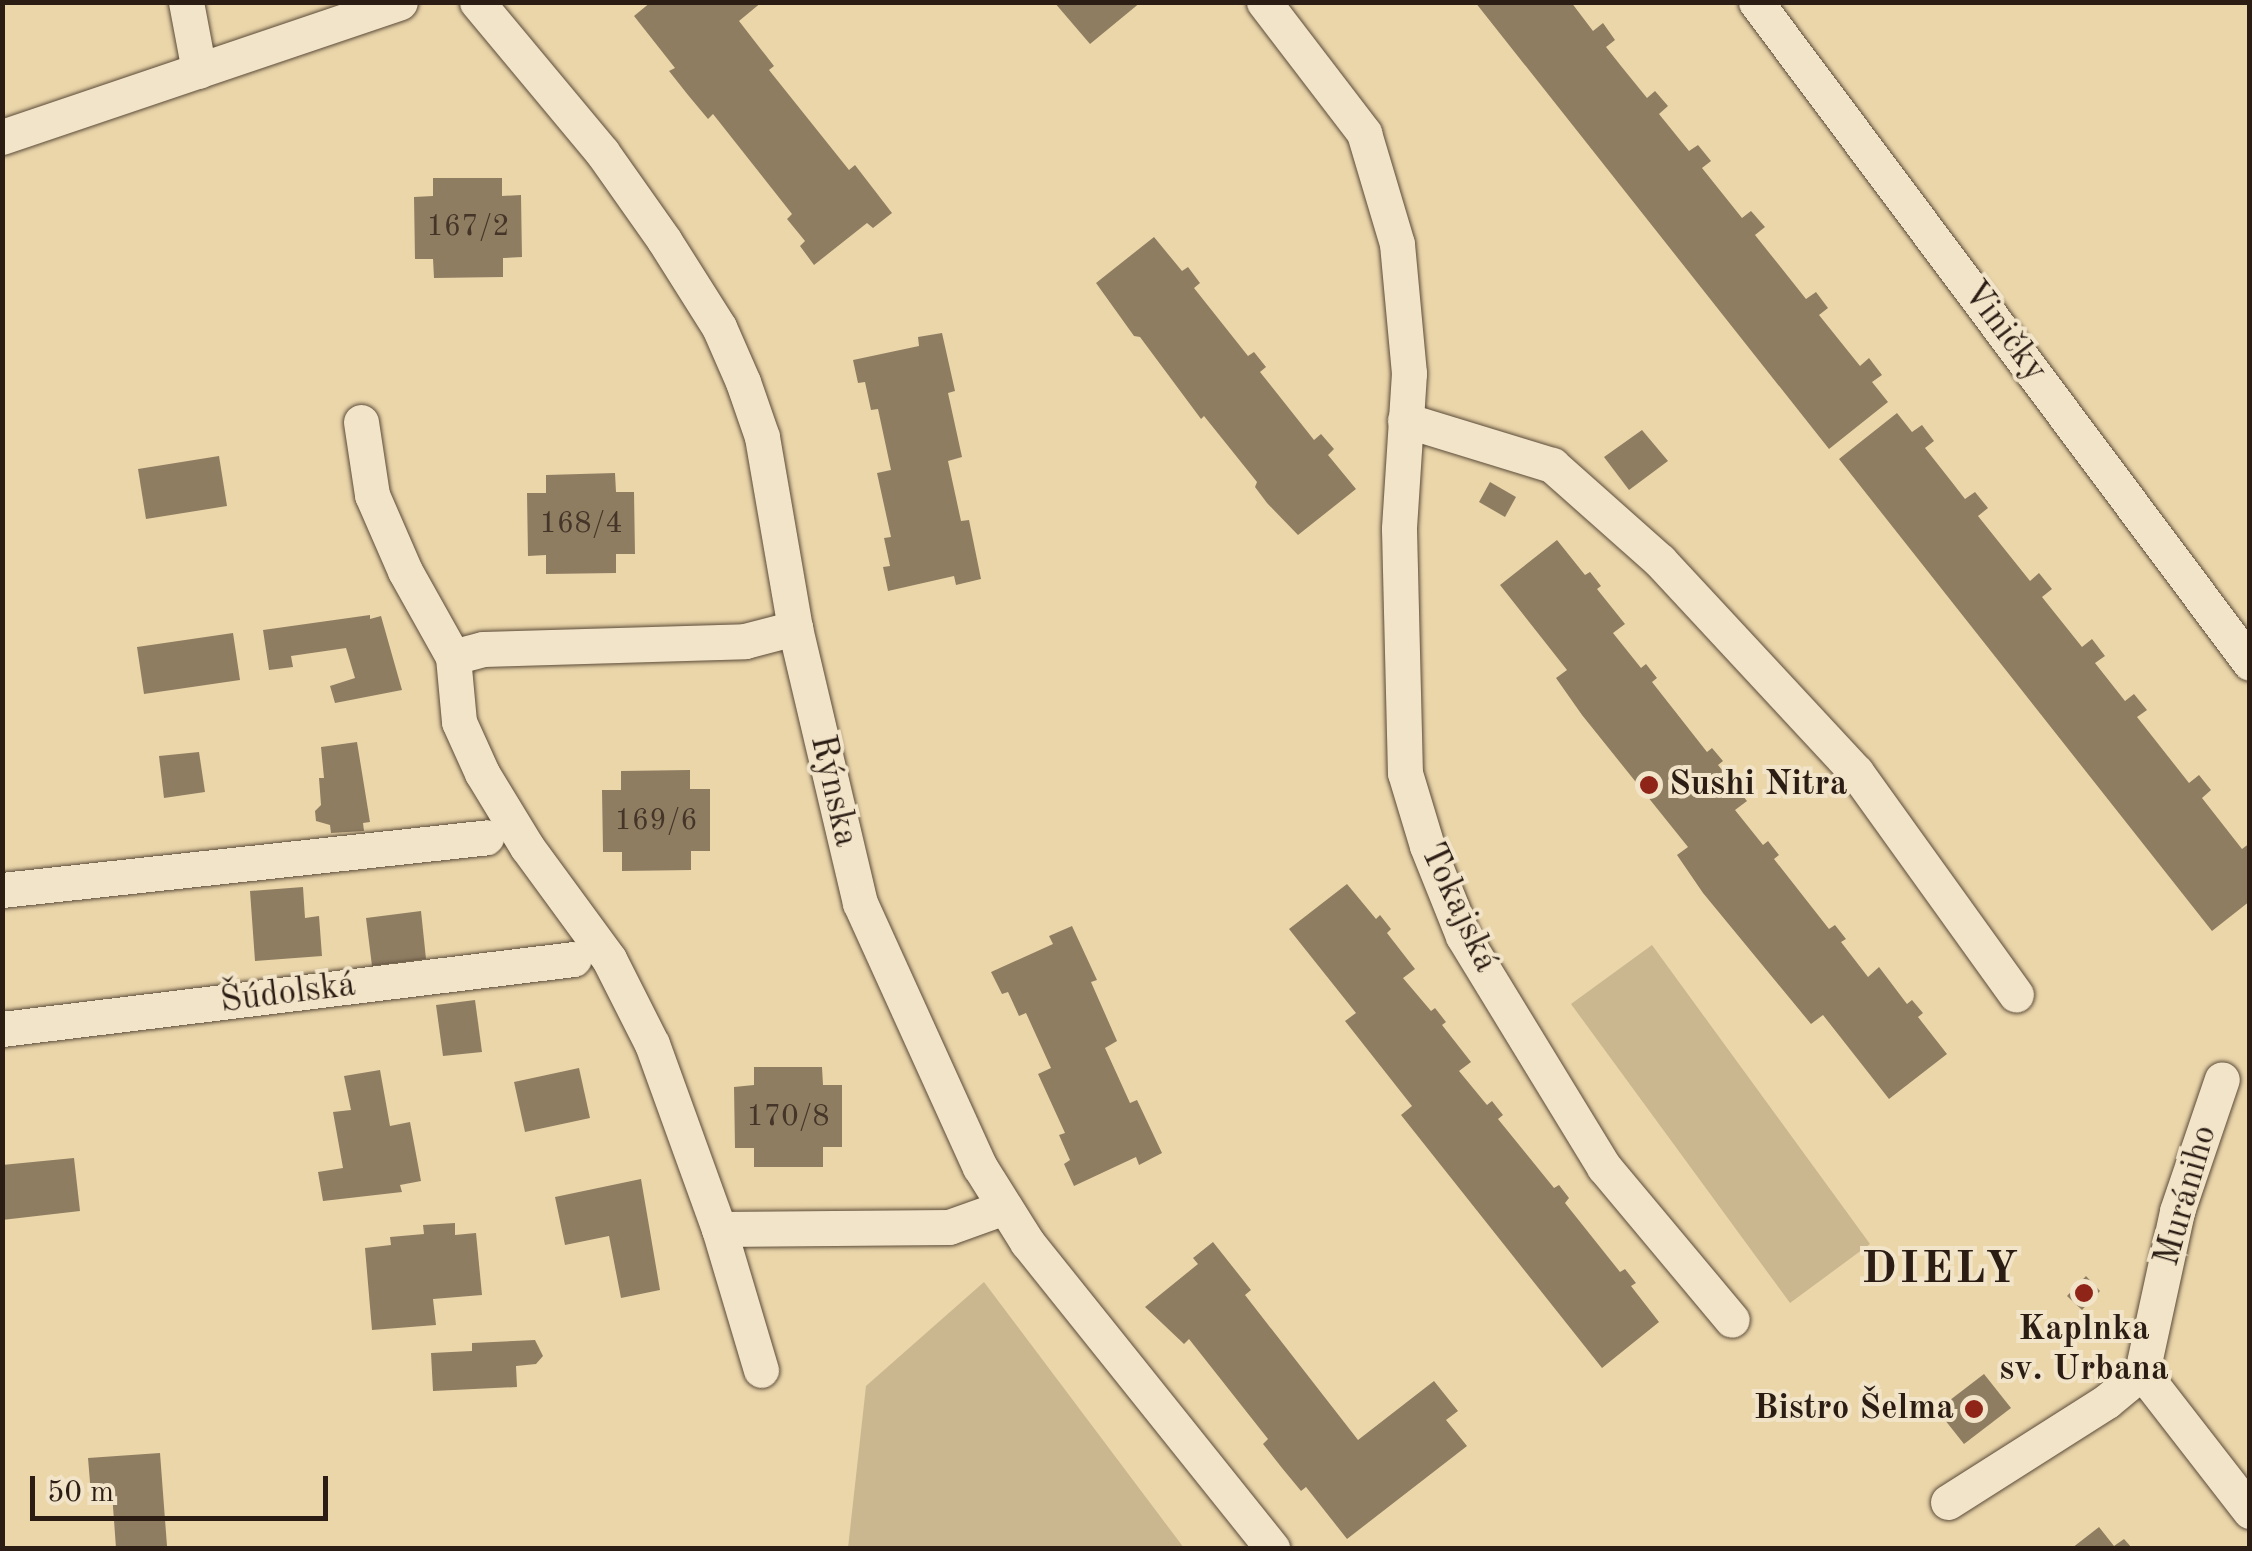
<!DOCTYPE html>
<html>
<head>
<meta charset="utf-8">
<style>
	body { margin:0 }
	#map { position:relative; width:2252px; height:1551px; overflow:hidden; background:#ebd6aa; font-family:"Old Standard TT",serif }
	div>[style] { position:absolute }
	.green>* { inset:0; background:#cab790 }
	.building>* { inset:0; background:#8f7d62 }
	.roads { filter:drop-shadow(0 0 2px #5b4b3a) drop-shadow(0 0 2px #5b4b3a) }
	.street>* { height:35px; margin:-17.5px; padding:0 17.5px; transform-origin:17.5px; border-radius:17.5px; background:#f2e4c8 }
	.dots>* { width:28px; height:28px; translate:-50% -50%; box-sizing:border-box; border:5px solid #f2e4c8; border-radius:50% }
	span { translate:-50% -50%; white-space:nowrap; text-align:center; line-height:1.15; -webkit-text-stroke:8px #f2e4c8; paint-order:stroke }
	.number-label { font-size:30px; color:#443528 }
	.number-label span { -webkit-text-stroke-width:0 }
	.street-label { font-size:35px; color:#2b1d14 }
	.poi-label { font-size:35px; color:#2b1d14; font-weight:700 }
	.left { translate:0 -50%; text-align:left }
	.right { translate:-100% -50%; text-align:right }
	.district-label { font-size:45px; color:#2b1d14; font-weight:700; letter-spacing:2.5px }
	.frame { position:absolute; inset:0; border:5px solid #2b1d14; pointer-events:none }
	.scale { position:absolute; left:30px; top:1476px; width:298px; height:45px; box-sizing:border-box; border:5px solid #2b1d14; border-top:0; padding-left:12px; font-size:30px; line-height:35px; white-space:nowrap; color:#2b1d14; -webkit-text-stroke:8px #f2e4c8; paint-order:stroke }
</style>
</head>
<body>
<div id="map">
	<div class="green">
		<i style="clip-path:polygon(1652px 945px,1870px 1244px,1790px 1303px,1571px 1004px)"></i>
		<i style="clip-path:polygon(984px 1282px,1184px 1548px,848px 1548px,866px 1386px)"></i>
	</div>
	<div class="building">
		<i style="clip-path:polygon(651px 2px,762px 2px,739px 21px,774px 66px,769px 70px,849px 170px,855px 165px,892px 213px,873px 228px,867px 223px,814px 265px,800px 246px,805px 241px,787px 219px,792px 214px,713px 114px,708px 119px,688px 95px,669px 71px,675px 68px,634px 16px)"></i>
		<i style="clip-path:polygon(1054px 2px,1141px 2px,1090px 44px)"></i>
		<i style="clip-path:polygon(1475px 2px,1571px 2px,1593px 31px,1603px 23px,1615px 40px,1606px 47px,1621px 66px,1647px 98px,1655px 91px,1668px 106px,1659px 114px,1689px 151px,1698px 145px,1711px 161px,1702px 168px,1742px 218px,1751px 211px,1765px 227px,1755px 235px,1806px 299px,1816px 292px,1828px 308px,1819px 315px,1860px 366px,1869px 358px,1882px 375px,1872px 382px,1888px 402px,1829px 449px)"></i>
		<i style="clip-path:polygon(433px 178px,502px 178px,502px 196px,521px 195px,522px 257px,503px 258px,503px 277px,434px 278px,433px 259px,415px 259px,414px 197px,433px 196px)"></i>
		<i style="clip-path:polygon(1154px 237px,1182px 271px,1188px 267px,1200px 283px,1194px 288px,1248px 356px,1254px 352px,1266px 367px,1260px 372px,1314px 440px,1321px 434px,1334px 449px,1328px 455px,1356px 489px,1298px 535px,1267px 503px,1255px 487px,1257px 482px,1204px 416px,1201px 419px,1140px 337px,1134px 336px,1096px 283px)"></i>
		<i style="clip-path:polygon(942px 333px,955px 391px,948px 393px,962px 457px,948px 461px,961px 521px,969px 520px,981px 579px,956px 585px,954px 576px,888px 591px,883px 567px,890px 566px,884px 538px,891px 537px,877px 473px,891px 470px,878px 409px,871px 410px,865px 382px,858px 383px,853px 360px,919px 346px,918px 337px)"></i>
		<i style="clip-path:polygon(1897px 413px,1912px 432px,1922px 425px,1934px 441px,1925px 448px,1951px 481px,1965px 499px,1975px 492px,1988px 508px,1978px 516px,2030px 581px,2039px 573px,2052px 589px,2042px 597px,2082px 647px,2092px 639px,2105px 656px,2095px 663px,2125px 701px,2134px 694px,2147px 710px,2137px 717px,2189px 783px,2199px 775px,2211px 790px,2202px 798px,2242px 849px,2250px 843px,2250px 901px,2212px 931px,1839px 459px)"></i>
		<i style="clip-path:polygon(1642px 430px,1668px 461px,1629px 490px,1604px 457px)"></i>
		<i style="clip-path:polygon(219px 456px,227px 506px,146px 519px,138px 469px)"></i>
		<i style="clip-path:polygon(615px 473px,616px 492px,634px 492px,635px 554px,616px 554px,616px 573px,546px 574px,546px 555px,528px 556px,527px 493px,546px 493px,546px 475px)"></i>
		<i style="clip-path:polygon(1490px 482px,1516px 497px,1505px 517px,1479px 502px)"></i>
		<i style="clip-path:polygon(1557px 540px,1585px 575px,1590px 572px,1601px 586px,1597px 589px,1625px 624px,1613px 633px,1641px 668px,1646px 664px,1657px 678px,1652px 682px,1707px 752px,1712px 748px,1723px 761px,1718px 765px,1747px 801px,1735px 810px,1763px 845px,1768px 841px,1779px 855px,1774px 859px,1829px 929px,1835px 925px,1846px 939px,1841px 942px,1868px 977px,1879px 967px,1907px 1004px,1912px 1000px,1923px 1013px,1918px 1017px,1947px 1054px,1889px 1099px,1823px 1015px,1811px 1024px,1703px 893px,1677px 855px,1688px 847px,1582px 715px,1556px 678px,1567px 670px,1500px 585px)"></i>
		<i style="clip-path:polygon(370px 615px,370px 619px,381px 616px,402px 690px,335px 703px,330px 686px,355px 678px,346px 648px,291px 656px,293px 667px,269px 670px,263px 630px)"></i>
		<i style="clip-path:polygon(233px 633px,240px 680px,144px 694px,137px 647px)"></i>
		<i style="clip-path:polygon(357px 742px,370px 822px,363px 823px,364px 831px,331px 833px,330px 825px,316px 821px,315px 811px,321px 805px,319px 778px,324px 778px,321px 747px)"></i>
		<i style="clip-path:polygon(199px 752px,205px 792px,164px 798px,159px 756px)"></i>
		<i style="clip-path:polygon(690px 770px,690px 789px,710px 789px,710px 851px,691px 851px,691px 870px,622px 871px,622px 852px,603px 852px,602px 790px,621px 790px,621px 771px)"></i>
		<i style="clip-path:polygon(1347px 884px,1376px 919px,1380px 915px,1391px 929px,1387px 933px,1415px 969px,1403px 978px,1431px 1011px,1435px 1008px,1446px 1022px,1442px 1025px,1471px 1062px,1459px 1071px,1487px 1105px,1492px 1101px,1503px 1115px,1498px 1119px,1554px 1188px,1559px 1185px,1569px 1198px,1565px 1203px,1620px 1272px,1625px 1269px,1636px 1283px,1631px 1286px,1659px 1322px,1602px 1368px,1401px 1115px,1412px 1106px,1345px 1021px,1356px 1013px,1289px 929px)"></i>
		<i style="clip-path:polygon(303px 887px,305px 918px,319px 916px,322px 956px,255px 961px,250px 891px)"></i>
		<i style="clip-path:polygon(421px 911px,426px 959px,372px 966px,366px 918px)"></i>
		<i style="clip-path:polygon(1072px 926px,1097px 980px,1091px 982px,1117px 1041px,1105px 1048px,1130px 1103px,1137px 1100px,1162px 1153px,1139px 1165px,1136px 1157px,1074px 1186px,1064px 1164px,1070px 1160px,1059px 1135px,1065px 1133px,1038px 1074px,1051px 1068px,1026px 1013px,1019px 1016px,1008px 992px,1002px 994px,991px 972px,1053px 944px,1049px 936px)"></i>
		<i style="clip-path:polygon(475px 1000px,482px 1052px,443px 1056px,436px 1005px)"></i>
		<i style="clip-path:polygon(754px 1067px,822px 1067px,823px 1085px,842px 1085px,842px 1147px,823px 1147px,823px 1167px,754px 1167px,754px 1148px,735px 1148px,734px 1087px,754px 1085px)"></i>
		<i style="clip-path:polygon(579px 1068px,590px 1118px,525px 1132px,514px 1082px)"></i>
		<i style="clip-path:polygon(380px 1070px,390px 1126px,410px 1122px,421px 1181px,400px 1185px,402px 1192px,323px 1201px,318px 1172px,343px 1168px,333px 1112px,351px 1110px,344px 1076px)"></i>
		<i style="clip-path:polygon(74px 1158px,80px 1211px,2px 1220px,2px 1165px)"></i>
		<i style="clip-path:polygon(641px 1179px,660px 1290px,621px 1298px,609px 1236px,565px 1245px,555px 1197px)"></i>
		<i style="clip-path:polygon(455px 1223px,455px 1235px,476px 1233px,482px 1295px,433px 1299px,436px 1325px,372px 1330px,365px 1248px,391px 1245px,390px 1237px,424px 1234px,423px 1225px)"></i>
		<i style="clip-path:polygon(1213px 1242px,1251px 1290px,1245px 1295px,1358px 1440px,1434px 1381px,1458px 1411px,1446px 1420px,1467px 1446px,1347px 1539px,1306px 1487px,1301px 1491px,1282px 1468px,1263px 1444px,1268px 1439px,1189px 1339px,1184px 1344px,1145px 1307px,1198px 1264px,1193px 1258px)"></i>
		<i style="clip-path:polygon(2086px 1276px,2100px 1291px,2082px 1310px,2067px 1296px)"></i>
		<i style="clip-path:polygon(535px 1340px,543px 1356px,536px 1364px,516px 1366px,517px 1387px,433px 1391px,431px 1353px,472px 1351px,472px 1343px)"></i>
		<i style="clip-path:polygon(1984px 1374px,2011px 1408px,1964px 1444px,1937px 1410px)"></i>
		<i style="clip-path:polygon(160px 1453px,167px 1546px,116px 1548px,112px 1493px,91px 1494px,88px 1458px)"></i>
		<i style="clip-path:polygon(2099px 1527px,2114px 1546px,2124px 1539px,2132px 1548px,2072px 1548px)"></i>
	</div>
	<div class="roads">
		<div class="street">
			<i style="left:186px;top:2px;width:70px;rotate:79.3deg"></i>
			<i style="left:477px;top:2px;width:195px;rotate:50.2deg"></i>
			<i style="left:602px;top:152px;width:108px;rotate:54.8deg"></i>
			<i style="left:664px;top:240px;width:103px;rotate:57.7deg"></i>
			<i style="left:719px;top:327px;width:60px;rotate:66.4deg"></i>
			<i style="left:743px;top:382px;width:58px;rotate:70.9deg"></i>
			<i style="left:762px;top:437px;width:194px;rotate:80.2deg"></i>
			<i style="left:795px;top:628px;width:283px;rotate:76.7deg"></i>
			<i style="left:860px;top:903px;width:290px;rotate:65.6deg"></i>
			<i style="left:980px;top:1167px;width:89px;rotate:57.9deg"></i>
			<i style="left:1027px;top:1242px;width:392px;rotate:51.3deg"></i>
			<i style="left:1264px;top:2px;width:165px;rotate:52.6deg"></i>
			<i style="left:1364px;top:133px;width:116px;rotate:73.4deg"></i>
			<i style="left:1397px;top:244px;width:130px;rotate:84.7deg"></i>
			<i style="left:1409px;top:373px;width:156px;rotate:93.7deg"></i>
			<i style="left:1399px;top:529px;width:244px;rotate:88.6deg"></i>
			<i style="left:1405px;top:773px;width:76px;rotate:73.2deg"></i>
			<i style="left:1427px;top:846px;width:97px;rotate:68.2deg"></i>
			<i style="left:1463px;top:936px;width:271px;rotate:58.6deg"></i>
			<i style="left:1604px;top:1167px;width:199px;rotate:50.1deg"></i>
			<i style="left:1756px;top:2px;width:825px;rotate:53.23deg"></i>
			<i style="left:2px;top:137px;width:420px;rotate:-18.7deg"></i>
			<i style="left:1405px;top:420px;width:154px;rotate:17deg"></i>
			<i style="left:1552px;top:465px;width:144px;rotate:41.6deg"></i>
			<i style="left:1660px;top:561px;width:288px;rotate:47.1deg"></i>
			<i style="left:1856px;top:772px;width:274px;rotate:54.3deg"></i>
			<i style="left:361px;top:422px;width:74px;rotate:81.4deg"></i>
			<i style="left:372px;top:495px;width:83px;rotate:66.5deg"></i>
			<i style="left:405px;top:571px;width:98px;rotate:60.8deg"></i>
			<i style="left:453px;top:657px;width:65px;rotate:84.7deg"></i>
			<i style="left:459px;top:722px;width:56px;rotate:65.7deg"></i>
			<i style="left:482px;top:773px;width:87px;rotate:58.7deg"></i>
			<i style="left:527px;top:847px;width:139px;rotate:53.8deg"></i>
			<i style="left:609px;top:959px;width:95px;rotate:63.2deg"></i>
			<i style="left:652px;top:1044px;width:197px;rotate:70.1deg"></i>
			<i style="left:719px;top:1229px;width:147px;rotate:73.4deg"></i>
			<i style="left:453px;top:657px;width:31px;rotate:-15deg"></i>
			<i style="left:483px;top:649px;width:262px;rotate:-1.7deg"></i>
			<i style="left:745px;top:641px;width:52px;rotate:-14.6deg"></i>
			<i style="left:2px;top:890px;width:487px;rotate:-6.2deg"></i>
			<i style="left:2px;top:1029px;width:576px;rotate:-6.98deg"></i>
			<i style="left:719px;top:1229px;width:230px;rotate:-0.5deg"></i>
			<i style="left:949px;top:1227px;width:59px;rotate:-19.7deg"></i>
			<i style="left:2142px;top:1372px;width:165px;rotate:-77.7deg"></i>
			<i style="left:2177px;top:1211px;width:139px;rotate:-71.2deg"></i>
			<i style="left:1948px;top:1502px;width:188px;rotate:-32.4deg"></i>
			<i style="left:2107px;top:1401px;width:45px;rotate:-39.6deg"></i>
			<i style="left:2142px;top:1372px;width:176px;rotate:52.2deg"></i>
		</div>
	</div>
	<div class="dots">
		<i style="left:1649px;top:785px;background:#8f2418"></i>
		<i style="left:2084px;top:1293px;background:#8f2418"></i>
		<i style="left:1974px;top:1409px;background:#8f2418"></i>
	</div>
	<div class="number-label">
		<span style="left:468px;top:227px">167/2</span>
		<span style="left:581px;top:524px">168/4</span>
		<span style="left:656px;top:821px">169/6</span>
		<span style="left:788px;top:1117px">170/8</span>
	</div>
	<div class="street-label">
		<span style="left:2004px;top:332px;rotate:53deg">Viničky</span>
		<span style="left:833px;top:791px;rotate:77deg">Rýnska</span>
		<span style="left:1458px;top:908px;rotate:65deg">Tokajská</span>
		<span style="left:288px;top:994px;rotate:-7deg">Šúdolská</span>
		<span style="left:2187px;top:1196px;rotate:-74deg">Murániho</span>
	</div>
	<div class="poi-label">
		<span class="left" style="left:1669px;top:785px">Sushi Nitra</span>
		<span style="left:2084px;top:1350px">Kaplnka<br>sv. Urbana</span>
		<span class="right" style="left:1954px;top:1409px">Bistro Šelma</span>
	</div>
	<div class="district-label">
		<span style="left:1941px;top:1271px">DIELY</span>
	</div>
	<div class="frame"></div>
	<div class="scale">50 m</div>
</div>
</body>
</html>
